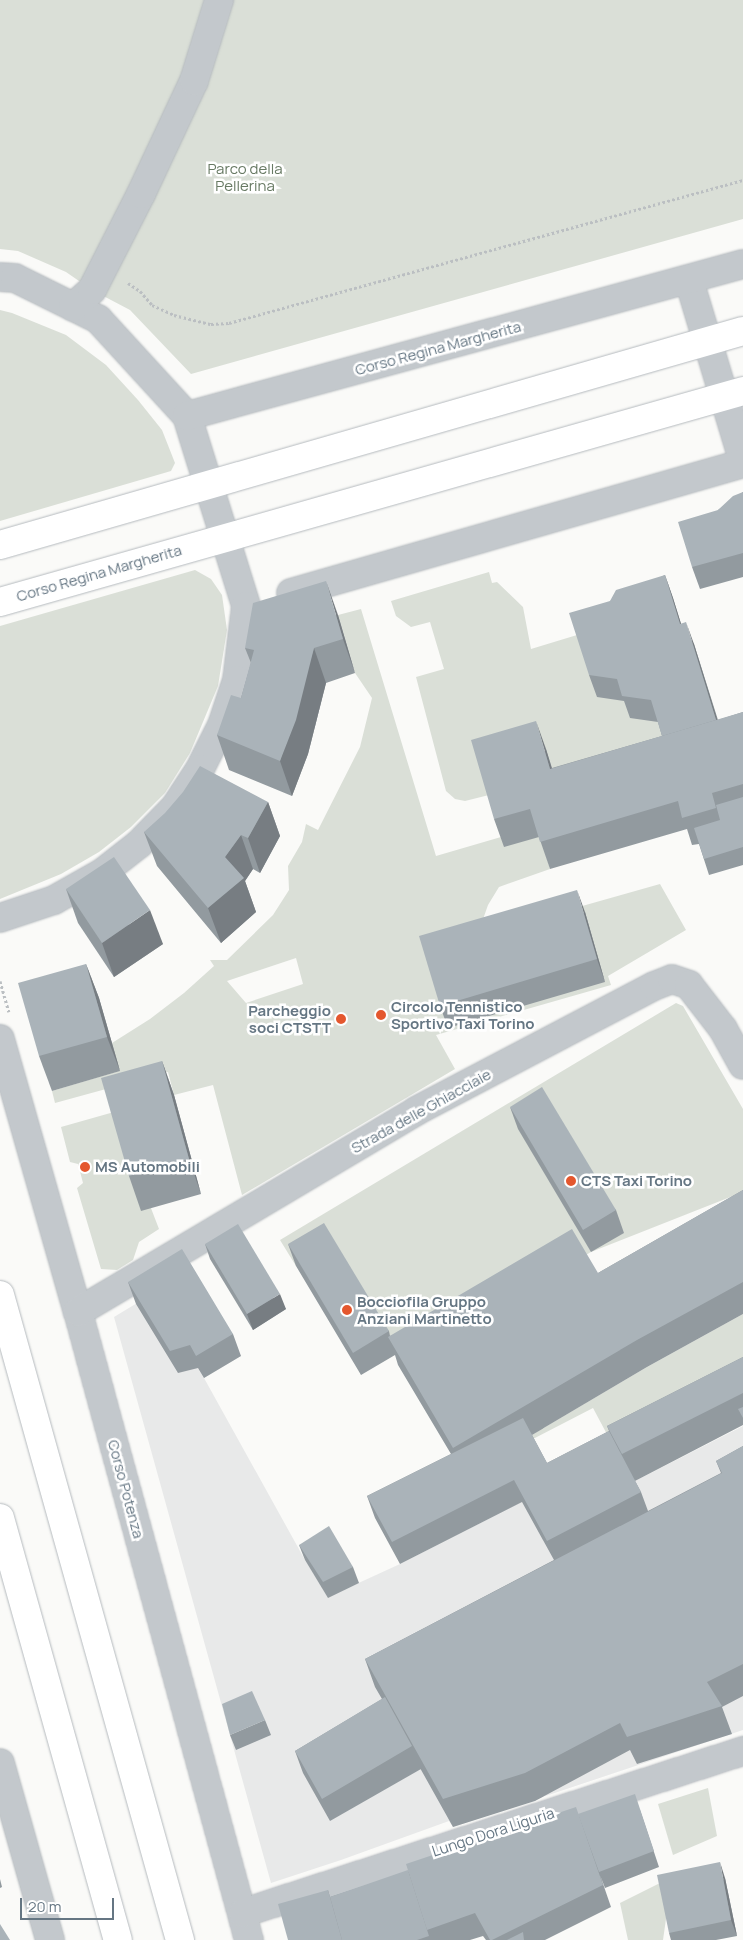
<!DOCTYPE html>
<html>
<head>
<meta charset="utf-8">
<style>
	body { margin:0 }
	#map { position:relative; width:743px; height:1940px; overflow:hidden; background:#fafaf8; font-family:Manrope,sans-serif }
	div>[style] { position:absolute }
	.built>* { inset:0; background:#e8e9e9 }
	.green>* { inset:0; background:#dadfd7 }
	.path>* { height:3px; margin-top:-1.5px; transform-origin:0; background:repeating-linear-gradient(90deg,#bbbfc2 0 2.5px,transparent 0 5px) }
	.roads { filter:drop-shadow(0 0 1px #b5babe) drop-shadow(0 0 1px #b5babe) }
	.minor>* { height:28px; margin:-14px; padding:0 14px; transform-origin:14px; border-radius:14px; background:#c3c8cc }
	.major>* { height:28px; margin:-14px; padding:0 14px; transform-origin:14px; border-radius:14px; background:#fff }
	.wall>* { inset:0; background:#929a9f }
	.shaded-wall>* { inset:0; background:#777d82 }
	.building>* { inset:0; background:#aab3b9 }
	.dots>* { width:14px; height:14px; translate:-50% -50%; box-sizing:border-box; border:2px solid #fff; border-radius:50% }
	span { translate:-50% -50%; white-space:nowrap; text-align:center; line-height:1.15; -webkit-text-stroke:5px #fff; paint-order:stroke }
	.park-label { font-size:15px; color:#687a64 }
	.street-label { font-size:15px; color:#657683 }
	.poi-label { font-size:15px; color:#657683; font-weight:700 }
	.left { translate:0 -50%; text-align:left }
	.right { translate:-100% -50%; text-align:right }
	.scale { position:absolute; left:20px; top:1898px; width:94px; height:22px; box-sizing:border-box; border:2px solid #657683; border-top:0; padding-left:6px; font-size:15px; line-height:18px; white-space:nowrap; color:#657683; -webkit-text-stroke:4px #fff; paint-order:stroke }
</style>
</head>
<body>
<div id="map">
	<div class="built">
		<i style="clip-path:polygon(190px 1271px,241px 1356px,204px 1378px,305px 1560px,328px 1597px,400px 1564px,617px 1453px,633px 1482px,743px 1426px,743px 1730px,453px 1827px,449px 1821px,341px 1860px,271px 1883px,114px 1317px)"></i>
	</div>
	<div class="green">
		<i style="clip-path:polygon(0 0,743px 0,743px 219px,191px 374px,130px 310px,92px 290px,66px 272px,18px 251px,0 249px)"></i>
		<i style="clip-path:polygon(0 310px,12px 313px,66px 335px,106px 365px,138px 400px,162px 430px,175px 463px,171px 471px,0 521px)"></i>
		<i style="clip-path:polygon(195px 570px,211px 579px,222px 595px,227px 630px,218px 686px,190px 753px,165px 793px,131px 827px,99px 852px,61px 874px,0 899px,0 626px)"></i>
		<i style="clip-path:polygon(489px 572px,492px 583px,497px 582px,523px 607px,531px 649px,577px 635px,625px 701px,660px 723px,673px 765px,560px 796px,546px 749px,489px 795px,465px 801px,455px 799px,446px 791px,416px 677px,444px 669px,430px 622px,411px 627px,396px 616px,391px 601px)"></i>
		<i style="clip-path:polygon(evenodd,361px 609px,436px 856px,501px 837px,540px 836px,550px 869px,499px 887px,488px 905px,481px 925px,483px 934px,660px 884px,686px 930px,608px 976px,611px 985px,436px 1035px,455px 1069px,242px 1195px,213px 1085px,174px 1095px,168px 1072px,55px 1103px,52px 1091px,119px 1071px,112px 1043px,150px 1019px,184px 993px,214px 966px,210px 960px,227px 960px,273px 915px,289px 890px,288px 866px,302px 842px,306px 824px,318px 830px,360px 747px,372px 698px,355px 673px,338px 615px,361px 609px,296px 958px,303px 984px,246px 1003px,227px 981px,296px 958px)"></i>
		<i style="clip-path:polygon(676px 1003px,683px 1006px,743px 1109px,743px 1192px,591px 1252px,403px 1362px,332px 1245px,296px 1266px,280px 1240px)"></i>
		<i style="clip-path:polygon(114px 1112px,159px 1229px,139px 1242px,133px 1260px,117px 1270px,101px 1269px,77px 1188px,83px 1183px,78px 1164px,70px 1162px,61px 1127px)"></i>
		<i style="clip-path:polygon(743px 1314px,743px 1389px,617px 1453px,593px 1408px,531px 1440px,528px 1437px,647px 1367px)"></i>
		<i style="clip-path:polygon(708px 1788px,717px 1836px,673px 1855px,658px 1804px)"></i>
		<i style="clip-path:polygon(660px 1883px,667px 1912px,663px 1940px,628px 1940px,620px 1903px)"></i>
	</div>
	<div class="path">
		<i style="left:128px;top:283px;width:14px;rotate:34deg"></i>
		<i style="left:140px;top:291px;width:18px;rotate:49deg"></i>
		<i style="left:152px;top:305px;width:24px;rotate:24deg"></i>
		<i style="left:174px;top:315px;width:38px;rotate:14deg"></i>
		<i style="left:211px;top:324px;width:18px;rotate:-3deg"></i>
		<i style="left:229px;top:323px;width:534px;rotate:-15.55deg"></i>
		<i style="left:0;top:981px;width:32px;rotate:74deg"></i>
	</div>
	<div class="roads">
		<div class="minor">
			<i style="left:0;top:277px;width:15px;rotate:4deg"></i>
			<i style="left:15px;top:278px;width:93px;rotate:26.3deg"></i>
			<i style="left:98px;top:319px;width:132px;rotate:47.5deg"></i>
			<i style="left:187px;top:416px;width:199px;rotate:72.7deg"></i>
			<i style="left:246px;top:606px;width:75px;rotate:96.9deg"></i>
			<i style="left:237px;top:680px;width:47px;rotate:108.4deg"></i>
			<i style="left:222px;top:725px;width:49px;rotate:116.6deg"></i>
			<i style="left:200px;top:769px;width:45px;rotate:123.3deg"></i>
			<i style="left:175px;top:807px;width:52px;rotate:134.2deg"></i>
			<i style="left:139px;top:844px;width:47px;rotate:141.9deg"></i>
			<i style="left:102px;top:873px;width:55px;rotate:150.6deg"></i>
			<i style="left:54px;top:900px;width:57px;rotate:161.6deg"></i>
			<i style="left:689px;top:280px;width:188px;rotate:73.3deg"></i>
			<i style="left:73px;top:307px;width:25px;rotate:-42deg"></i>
			<i style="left:92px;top:290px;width:108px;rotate:-63deg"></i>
			<i style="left:141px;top:194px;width:125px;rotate:-64.9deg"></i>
			<i style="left:194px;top:81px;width:85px;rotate:-72.8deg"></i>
			<i style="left:187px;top:416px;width:576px;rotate:-15.29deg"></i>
			<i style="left:291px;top:593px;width:470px;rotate:-16deg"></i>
			<i style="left:0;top:1039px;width:284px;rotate:74.1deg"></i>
			<i style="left:78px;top:1312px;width:651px;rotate:74.77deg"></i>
			<i style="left:78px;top:1312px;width:393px;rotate:-30.7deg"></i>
			<i style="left:416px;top:1111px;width:269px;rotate:-27.7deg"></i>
			<i style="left:654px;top:986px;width:19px;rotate:-21deg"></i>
			<i style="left:672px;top:979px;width:18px;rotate:19deg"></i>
			<i style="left:689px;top:985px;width:56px;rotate:52.3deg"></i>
			<i style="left:723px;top:1029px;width:41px;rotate:60.9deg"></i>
			<i style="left:0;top:1763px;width:184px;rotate:74.2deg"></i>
			<i style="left:243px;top:1913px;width:526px;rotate:-17.95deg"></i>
		</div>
		<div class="major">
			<i style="left:0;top:545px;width:773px;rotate:-16.07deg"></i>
			<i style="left:0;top:602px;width:772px;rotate:-15.85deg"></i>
			<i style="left:0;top:1295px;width:670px;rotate:74.41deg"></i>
			<i style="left:0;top:1518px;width:438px;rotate:74.4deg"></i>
		</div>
	</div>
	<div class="wall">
		<i style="clip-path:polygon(743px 492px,743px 577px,700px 589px,692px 567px,718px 510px)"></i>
		<i style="clip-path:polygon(665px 575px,673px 598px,681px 624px,694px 644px,718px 720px,743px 712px,743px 865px,709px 875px,699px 844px,692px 845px,687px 829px,550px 869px,539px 837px,504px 847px,494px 819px,546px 749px,552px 768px,662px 736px,658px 722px,630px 718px,624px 701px,597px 697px,589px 675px,610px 601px)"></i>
		<i style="clip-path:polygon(338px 615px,355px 673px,326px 683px,308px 754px,292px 796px,229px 770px,217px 735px,241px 698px,251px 663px,245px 648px)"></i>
		<i style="clip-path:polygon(268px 802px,280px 836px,260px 873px,253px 869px,245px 881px,256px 912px,221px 943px,157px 866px,144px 832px)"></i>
		<i style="clip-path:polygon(66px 889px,163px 944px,114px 977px,78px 923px)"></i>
		<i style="clip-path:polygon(585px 912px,605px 982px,448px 1028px,440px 1006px)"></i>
		<i style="clip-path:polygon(86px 964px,99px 998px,120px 1071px,52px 1091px,39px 1056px)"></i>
		<i style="clip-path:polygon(162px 1061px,174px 1095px,201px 1194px,141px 1211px,129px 1176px)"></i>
		<i style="clip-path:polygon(510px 1107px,616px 1210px,624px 1233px,591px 1252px,518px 1129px)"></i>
		<i style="clip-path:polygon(743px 1190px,743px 1314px,647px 1367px,532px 1435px,547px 1463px,609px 1431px,607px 1426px,743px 1357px,743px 1425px,635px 1481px,641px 1492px,648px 1511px,721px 1473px,716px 1461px,743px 1446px,743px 1696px,722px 1707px,732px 1734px,637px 1764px,630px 1750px,535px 1801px,453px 1827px,420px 1768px,421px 1769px,330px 1821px,303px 1773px,295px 1751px,382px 1699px,375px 1687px,365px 1659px,554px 1560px,522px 1502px,400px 1564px,375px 1518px,367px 1496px,451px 1454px,398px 1365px,395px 1355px,361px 1375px,296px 1266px,288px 1244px,389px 1331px,390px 1336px,598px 1273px)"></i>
		<i style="clip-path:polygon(205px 1244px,286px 1309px,253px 1330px,210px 1259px)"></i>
		<i style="clip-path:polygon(128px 1282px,233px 1334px,241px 1356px,204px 1378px,198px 1368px,178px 1373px,136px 1304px)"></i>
		<i style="clip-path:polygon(299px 1545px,353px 1567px,359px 1583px,328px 1598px,305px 1560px)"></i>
		<i style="clip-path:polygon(265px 1720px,271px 1735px,236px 1750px,230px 1735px)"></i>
		<i style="clip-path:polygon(640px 1810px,659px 1867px,605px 1888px,600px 1875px,611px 1907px,545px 1940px,486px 1940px,483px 1936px,470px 1940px,288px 1940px,328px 1890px,330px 1897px,579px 1816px)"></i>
		<i style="clip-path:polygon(725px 1878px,737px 1936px,716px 1940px,671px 1940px,669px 1933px)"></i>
		<i style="clip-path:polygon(0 1879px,2px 1887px,0 1888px)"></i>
	</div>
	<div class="shaded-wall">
		<i style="clip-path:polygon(665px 575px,673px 598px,688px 646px,680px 624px)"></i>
		<i style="clip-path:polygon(326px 581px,338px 615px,355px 673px,343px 639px)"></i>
		<i style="clip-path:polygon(686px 622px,694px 644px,726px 748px,718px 726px)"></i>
		<i style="clip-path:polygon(314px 648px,326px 683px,308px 754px,292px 796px,280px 761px)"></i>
		<i style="clip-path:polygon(536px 721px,546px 749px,560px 796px,550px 769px)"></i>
		<i style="clip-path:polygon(268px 802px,280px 836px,260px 873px,248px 838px)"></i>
		<i style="clip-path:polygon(241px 835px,253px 869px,245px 881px,256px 912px,221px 943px,208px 908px,225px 857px)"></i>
		<i style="clip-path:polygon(577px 890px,585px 912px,605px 982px,597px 959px)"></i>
		<i style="clip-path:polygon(150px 910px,163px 944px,114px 977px,102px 943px)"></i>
		<i style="clip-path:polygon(86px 964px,99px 998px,120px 1071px,107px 1037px)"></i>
		<i style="clip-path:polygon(162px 1061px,174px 1095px,201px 1194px,189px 1159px)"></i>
		<i style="clip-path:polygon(280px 1294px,286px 1309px,253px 1330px,247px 1314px)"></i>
		<i style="clip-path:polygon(720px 1862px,725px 1878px,737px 1936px,731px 1920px)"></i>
	</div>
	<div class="building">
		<i style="clip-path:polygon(743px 492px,743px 553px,692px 567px,678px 522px,718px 510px,733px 496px)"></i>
		<i style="clip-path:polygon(665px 575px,680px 624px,686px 622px,716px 720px,662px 736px,651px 700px,622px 696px,617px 679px,589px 675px,569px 613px,610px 601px,616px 590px)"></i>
		<i style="clip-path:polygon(326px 581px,343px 639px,314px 648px,296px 720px,280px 761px,217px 735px,231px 695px,241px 698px,254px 650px,245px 648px,253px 603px)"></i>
		<i style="clip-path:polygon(743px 712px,743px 784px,712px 793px,716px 808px,682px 818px,678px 801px,540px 842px,530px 809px,494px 819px,471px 740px,536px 721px,550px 769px)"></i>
		<i style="clip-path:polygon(200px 766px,268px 802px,248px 838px,241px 835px,225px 857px,244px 878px,208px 908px,144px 832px,165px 813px,183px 792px)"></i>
		<i style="clip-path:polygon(743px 797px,743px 847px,704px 859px,694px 828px,720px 820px,716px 805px)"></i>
		<i style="clip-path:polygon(114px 857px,150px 910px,102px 943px,66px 889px)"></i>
		<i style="clip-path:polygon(577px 890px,597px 959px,440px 1006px,419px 936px)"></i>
		<i style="clip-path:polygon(86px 964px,107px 1037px,39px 1056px,18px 983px)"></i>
		<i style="clip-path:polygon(162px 1061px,189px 1159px,129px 1176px,101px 1078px)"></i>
		<i style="clip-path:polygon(542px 1087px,616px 1210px,583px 1230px,510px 1107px)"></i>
		<i style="clip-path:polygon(743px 1190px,743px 1282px,637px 1340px,453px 1448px,388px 1337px,572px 1229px,598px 1273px)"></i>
		<i style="clip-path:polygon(324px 1223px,389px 1331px,353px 1353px,288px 1244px)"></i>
		<i style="clip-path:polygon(238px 1224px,280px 1294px,247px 1314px,205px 1244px)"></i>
		<i style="clip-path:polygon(182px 1249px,233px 1334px,196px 1356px,190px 1345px,170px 1351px,128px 1282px)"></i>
		<i style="clip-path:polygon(743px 1357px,743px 1393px,622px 1454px,607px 1426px)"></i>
		<i style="clip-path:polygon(743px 1407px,743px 1418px,738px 1409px)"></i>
		<i style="clip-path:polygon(523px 1418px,547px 1463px,609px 1431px,641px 1492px,547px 1541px,514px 1480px,392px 1542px,367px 1496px)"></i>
		<i style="clip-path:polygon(743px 1446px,743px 1664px,707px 1682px,722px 1706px,627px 1737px,620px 1723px,525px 1773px,443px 1799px,365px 1659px,722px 1473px,716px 1461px)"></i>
		<i style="clip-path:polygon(329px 1526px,353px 1567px,323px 1582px,299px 1545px)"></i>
		<i style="clip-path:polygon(252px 1691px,265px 1720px,230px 1735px,222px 1704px)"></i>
		<i style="clip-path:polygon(385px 1697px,412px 1746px,322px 1799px,295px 1751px)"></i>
		<i style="clip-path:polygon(635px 1794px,654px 1851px,599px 1872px,578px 1814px)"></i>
		<i style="clip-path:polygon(576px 1807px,603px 1885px,492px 1940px,490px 1940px,475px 1913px,427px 1930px,406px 1864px)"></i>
		<i style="clip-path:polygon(720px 1862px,731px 1920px,669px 1933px,657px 1875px)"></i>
		<i style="clip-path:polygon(408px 1870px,429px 1936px,417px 1940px,342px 1940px,330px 1897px)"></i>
		<i style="clip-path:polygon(328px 1890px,342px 1940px,288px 1940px,278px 1904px)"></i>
		<i style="clip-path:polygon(0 1924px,10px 1940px,0 1940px)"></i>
		<i style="clip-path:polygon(523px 1932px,524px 1940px,507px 1940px)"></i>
	</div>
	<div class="dots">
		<i style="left:381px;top:1015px;background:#e4572e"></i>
		<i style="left:341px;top:1019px;background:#e4572e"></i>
		<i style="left:85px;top:1167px;background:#e4572e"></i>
		<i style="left:571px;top:1181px;background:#e4572e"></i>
		<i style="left:347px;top:1310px;background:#e4572e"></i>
	</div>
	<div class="park-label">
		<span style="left:245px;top:177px">Parco della<br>Pellerina</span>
	</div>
	<div class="street-label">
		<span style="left:438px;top:348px;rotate:-15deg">Corso Regina Margherita</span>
		<span style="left:99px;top:573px;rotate:-16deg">Corso Regina Margherita</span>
		<span style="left:421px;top:1111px;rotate:-29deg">Strada delle Ghiacciaie</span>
		<span style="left:126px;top:1489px;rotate:75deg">Corso Potenza</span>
		<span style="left:493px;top:1832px;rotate:-18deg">Lungo Dora Liguria</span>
	</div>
	<div class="poi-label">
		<span class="left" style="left:391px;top:1015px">Circolo Tennistico<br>Sportivo Taxi Torino</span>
		<span class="right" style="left:331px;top:1019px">Parcheggio<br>soci CTSTT</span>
		<span class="left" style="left:95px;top:1167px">MS Automobili</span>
		<span class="left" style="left:581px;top:1181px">CTS Taxi Torino</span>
		<span class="left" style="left:357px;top:1310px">Bocciofila Gruppo<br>Anziani Martinetto</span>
	</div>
	<div class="scale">20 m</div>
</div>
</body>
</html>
